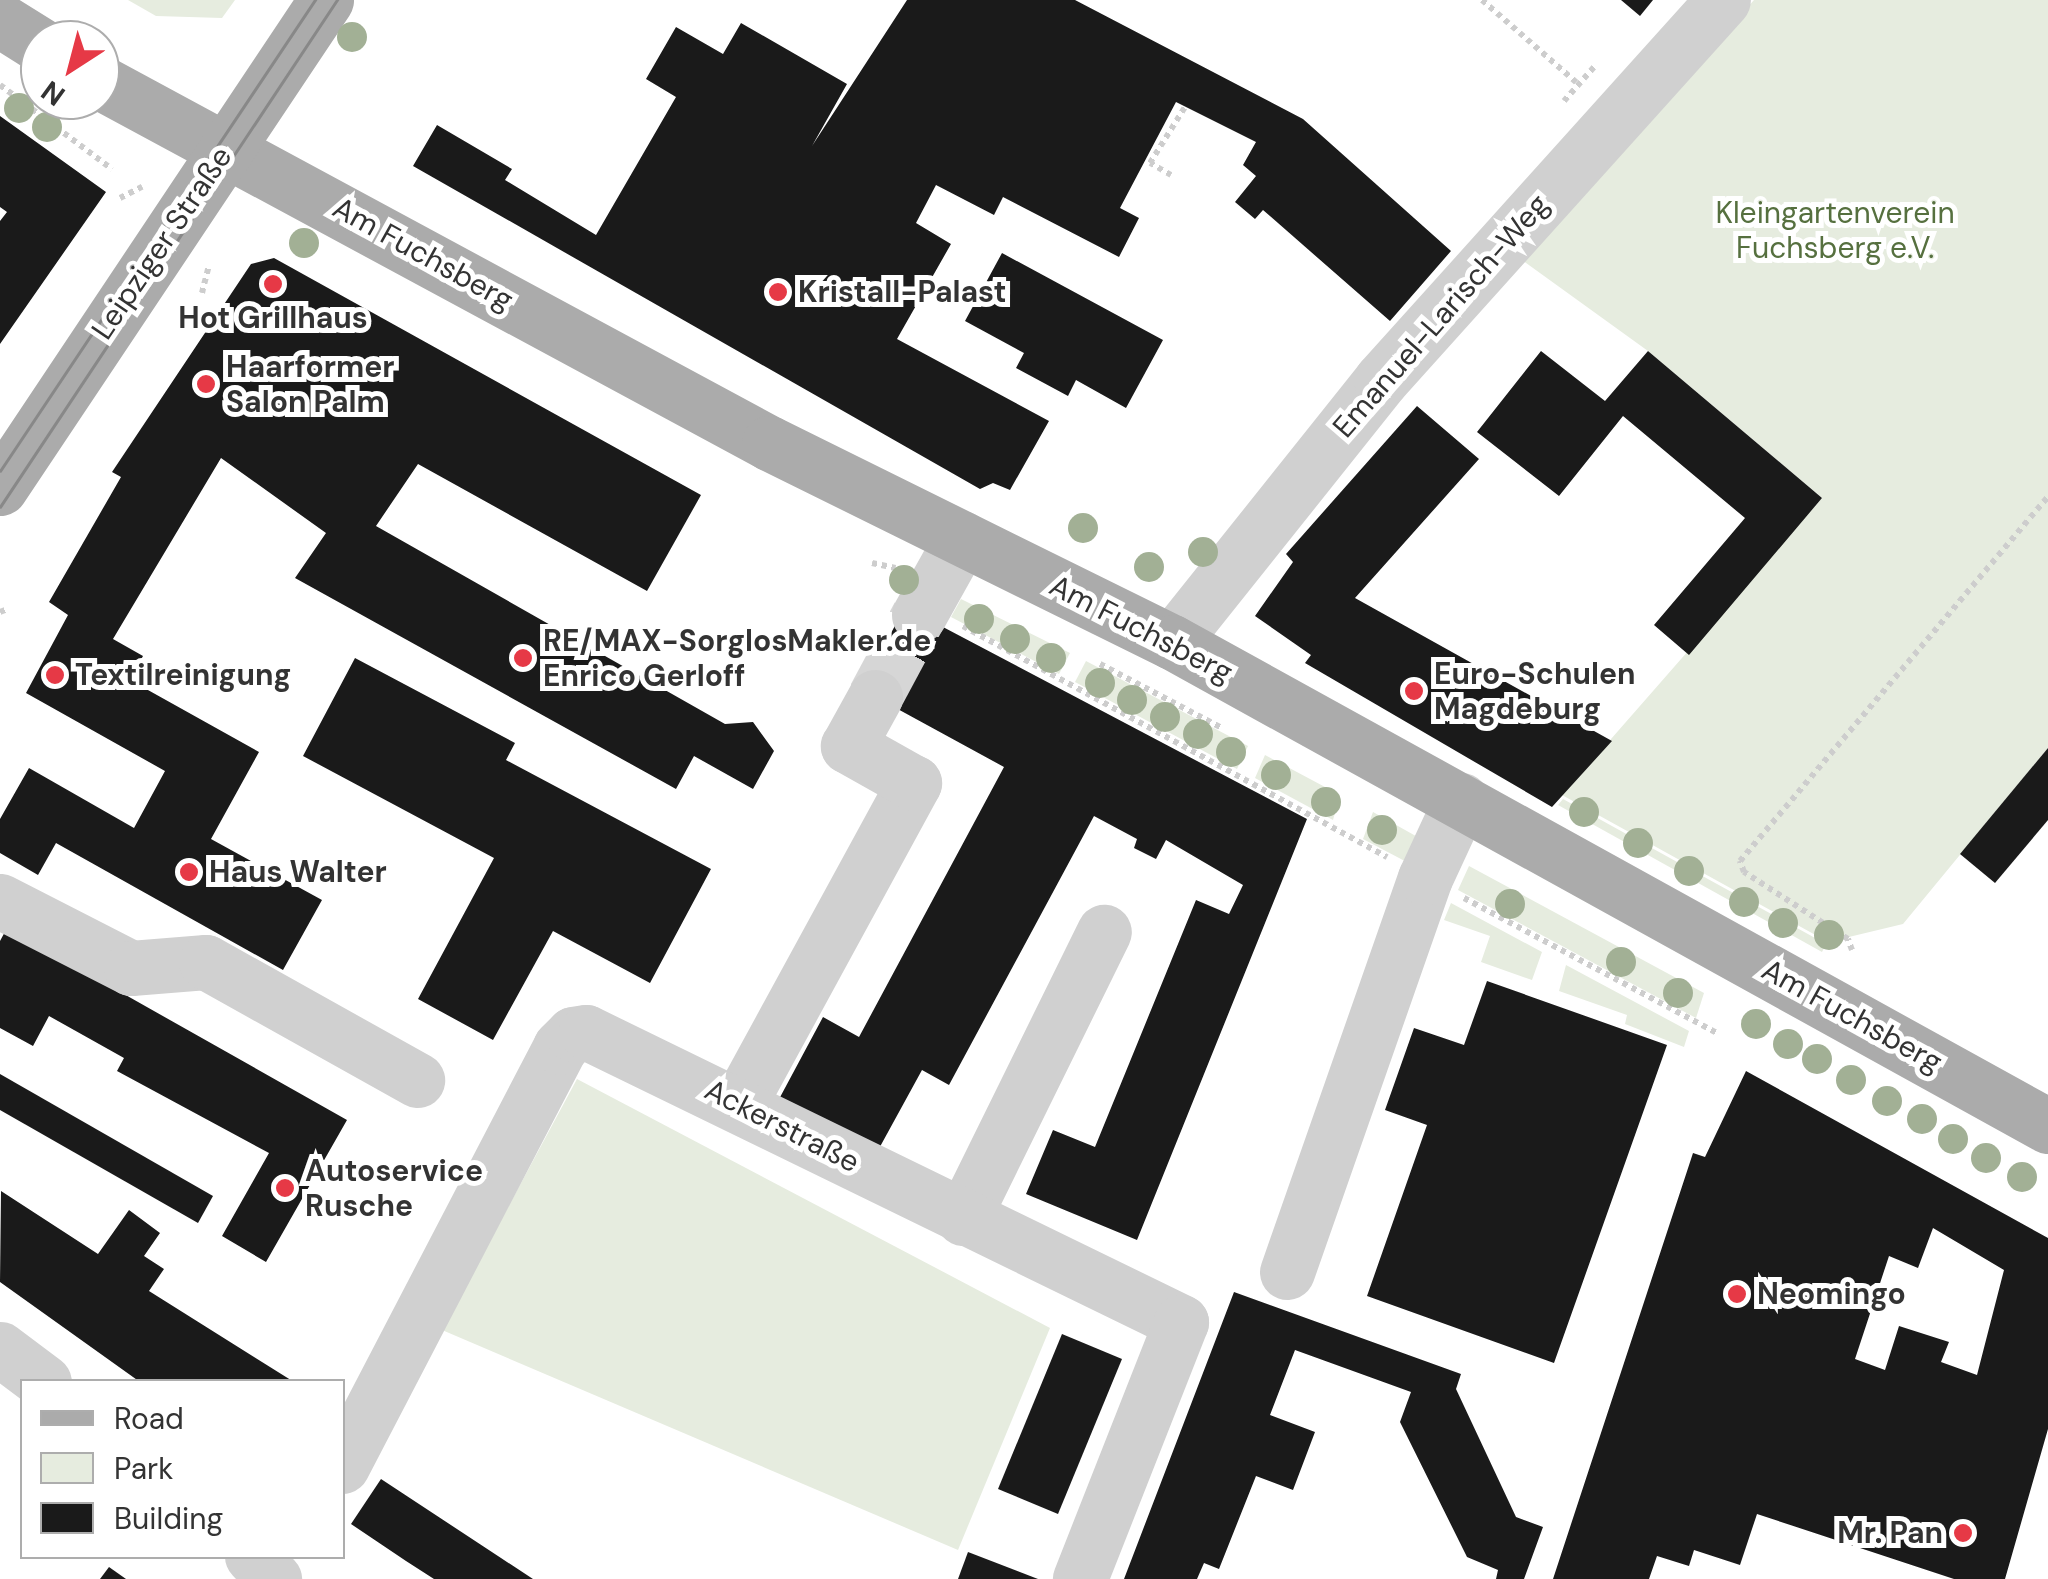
<!DOCTYPE html>
<html>
<head>
<meta charset="utf-8">
<style>
	body { margin:0 }
	#map { position:relative; width:2048px; height:1579px; overflow:hidden; background:#fff; font-family:"DM Sans",sans-serif }
	div>[style] { position:absolute }
	.green>* { inset:0; background:#e6ecdf }
	.building>* { inset:0; background:#1a1a1a }
	.minor-tunnel>* { height:55px; margin-top:-27.5px; transform-origin:0; background:repeating-linear-gradient(90deg,#d6d6d6 0 55px,transparent 0 83px) }
	.path>* { height:6px; margin-top:-3px; transform-origin:0; background:repeating-linear-gradient(90deg,#cdcdcd 0 5px,transparent 0 10px) }
	.minor>* { height:55px; margin:-27.5px; padding:0 27.5px; transform-origin:27.5px; border-radius:27.5px; background:#d0d0d0 }
	.major>* { height:55px; margin:-27.5px; padding:0 27.5px; transform-origin:27.5px; border-radius:27.5px; background:#ababab }
	.tram>* { height:2.5px; margin:-1.25px; padding:0 1.25px; transform-origin:1.25px; border-radius:1.25px; background:#888 }
	.trees>* { width:30px; height:30px; margin:-15px; border-radius:50%; background:#a2b095 }
	.dots>* { width:28px; height:28px; translate:-50% -50%; box-sizing:border-box; border:5px solid #fff; border-radius:50% }
	span { translate:-50% -50%; white-space:nowrap; text-align:center; line-height:1.15; -webkit-text-stroke:10px #fff; paint-order:stroke }
	.park-label { font-size:30px; color:#56703f }
	.street-label { font-size:30px; color:#333 }
	.poi-label { font-size:30px; color:#333; font-weight:700 }
	.left { translate:0 -50%; text-align:left }
	.right { translate:-100% -50%; text-align:right }
	.legend { position:absolute; left:20px; top:1379px; width:325px; height:180px; box-sizing:border-box; background:#fff; border:2px solid #adadad; margin:0; padding:12px 18px; list-style:none; font-size:30px; color:#333 }
	.legend li { display:flex; align-items:center; gap:20px; height:50px }
	.legend b { width:50px; border:2px solid #adadad }
	.north { position:absolute; left:20px; top:20px; width:100px; height:100px; box-sizing:border-box; background:#fff; border:2px solid #adadad; border-radius:50%; rotate:216deg; font-size:28px; font-weight:700; line-height:40px; text-align:center; color:#333 }
	.north::after { content:''; display:block; margin:auto; width:35px; height:45px; background:#e63946; clip-path:polygon(50% 0,100% 100%,50% 72%,0 100%) }
</style>
</head>
<body>
<div id="map">
	<div class="green">
		<i style="clip-path:polygon(128px 0,235px 0,222px 18px,156px 16px)"></i>
		<i style="clip-path:polygon(1754px 0,2048px 0,2048px 748px,1903px 924px,1828px 942px,1562px 795px,1822px 498px,1648px 351px,1522px 260px)"></i>
		<i style="clip-path:polygon(961px 599px,1070px 653px,1059px 674px,951px 617px)"></i>
		<i style="clip-path:polygon(1086px 661px,1248px 746px,1237px 769px,1075px 682px)"></i>
		<i style="clip-path:polygon(1265px 755px,1340px 795px,1333px 820px,1255px 778px)"></i>
		<i style="clip-path:polygon(1563px 799px,1826px 944px,1822px 952px,1558px 805px)"></i>
		<i style="clip-path:polygon(1373px 812px,1430px 844px,1418px 868px,1363px 839px)"></i>
		<i style="clip-path:polygon(1469px 866px,1704px 993px,1696px 1018px,1458px 890px)"></i>
		<i style="clip-path:polygon(1451px 903px,1542px 952px,1532px 980px,1481px 962px,1490px 936px,1444px 920px)"></i>
		<i style="clip-path:polygon(1566px 965px,1689px 1031px,1684px 1047px,1625px 1024px,1627px 1015px,1559px 991px)"></i>
		<i style="clip-path:polygon(577px 1079px,1050px 1328px,958px 1550px,442px 1330px)"></i>
	</div>
	<div class="building">
		<i style="clip-path:polygon(907px 0,1075px 0,1303px 119px,1451px 251px,1390px 321px,1263px 210px,1255px 219px,1235px 202px,1256px 176px,1243px 165px,1256px 142px,1176px 102px,1120px 208px,1139px 218px,1119px 257px,1003px 197px,994px 215px,936px 185px,916px 223px,951px 244px,897px 339px,1049px 421px,1010px 490px,993px 483px,980px 489px,413px 166px,437px 125px,512px 169px,505px 180px,596px 235px,676px 97px,646px 79px,676px 27px,723px 54px,741px 23px,847px 84px,812px 146px)"></i>
		<i style="clip-path:polygon(1621px 0,1653px 0,1640px 16px)"></i>
		<i style="clip-path:polygon(0 116px,106px 192px,0 344px,0 221px,7px 212px,0 207px)"></i>
		<i style="clip-path:polygon(1002px 253px,1163px 340px,1126px 408px,1076px 380px,1068px 396px,1016px 368px,1024px 353px,965px 321px)"></i>
		<i style="clip-path:polygon(274px 258px,701px 495px,647px 591px,418px 464px,376px 526px,725px 724px,753px 722px,774px 751px,753px 789px,694px 756px,676px 789px,295px 578px,326px 533px,221px 458px,113px 639px,143px 656px,130px 680px,259px 752px,211px 839px,322px 900px,283px 970px,56px 843px,38px 875px,0 853px,0 819px,29px 768px,134px 828px,165px 771px,26px 693px,68px 615px,49px 602px,121px 477px,112px 472px,251px 264px)"></i>
		<i style="clip-path:polygon(1541px 351px,1605px 401px,1648px 351px,1822px 498px,1689px 655px,1654px 625px,1745px 518px,1623px 416px,1559px 496px,1477px 432px)"></i>
		<i style="clip-path:polygon(1417px 406px,1479px 459px,1355px 598px,1612px 741px,1552px 807px,1305px 663px,1311px 655px,1255px 616px,1293px 562px,1286px 554px)"></i>
		<i style="clip-path:polygon(905px 607px,1307px 819px,1137px 1240px,1026px 1194px,1053px 1130px,1095px 1147px,1196px 900px,1229px 914px,1243px 885px,1166px 840px,1156px 859px,1134px 848px,1137px 839px,1094px 816px,949px 1085px,922px 1070px,876px 1154px,778px 1101px,823px 1017px,859px 1037px,1004px 767px,861px 689px)"></i>
		<i style="clip-path:polygon(355px 658px,515px 743px,506px 760px,711px 869px,650px 983px,553px 931px,493px 1040px,418px 999px,494px 858px,303px 756px)"></i>
		<i style="clip-path:polygon(2048px 748px,2048px 820px,1995px 883px,1960px 854px)"></i>
		<i style="clip-path:polygon(7px 928px,347px 1120px,266px 1262px,222px 1236px,269px 1153px,117px 1071px,124px 1058px,49px 1016px,33px 1046px,0 1028px,0 941px)"></i>
		<i style="clip-path:polygon(1487px 981px,1667px 1045px,1554px 1363px,1367px 1296px,1427px 1125px,1385px 1110px,1414px 1028px,1464px 1045px)"></i>
		<i style="clip-path:polygon(evenodd,1746px 1071px,2048px 1238px,2048px 1429px,2005px 1579px,1954px 1579px,1757px 1514px,1740px 1565px,1694px 1550px,1689px 1566px,1657px 1556px,1649px 1579px,1553px 1579px,1693px 1153px,1705px 1157px,1746px 1071px,1933px 1228px,2004px 1270px,1977px 1375px,1941px 1362px,1949px 1342px,1899px 1326px,1885px 1370px,1855px 1359px,1889px 1256px,1918px 1268px,1933px 1228px)"></i>
		<i style="clip-path:polygon(0 1074px,213px 1196px,198px 1223px,0 1110px)"></i>
		<i style="clip-path:polygon(1px 1191px,98px 1254px,129px 1210px,160px 1233px,144px 1256px,164px 1269px,149px 1291px,294px 1382px,140px 1382px,0 1282px)"></i>
		<i style="clip-path:polygon(1234px 1292px,1461px 1374px,1456px 1389px,1516px 1517px,1543px 1527px,1524px 1579px,1496px 1579px,1498px 1570px,1467px 1557px,1400px 1422px,1411px 1392px,1295px 1350px,1270px 1415px,1315px 1432px,1293px 1490px,1256px 1476px,1219px 1569px,1204px 1563px,1197px 1579px,1124px 1579px)"></i>
		<i style="clip-path:polygon(1062px 1334px,1122px 1359px,1058px 1514px,998px 1489px)"></i>
		<i style="clip-path:polygon(381px 1479px,501px 1558px,533px 1579px,434px 1579px,406px 1561px,351px 1524px)"></i>
		<i style="clip-path:polygon(968px 1552px,1038px 1579px,958px 1579px)"></i>
		<i style="clip-path:polygon(109px 1567px,126px 1579px,100px 1579px)"></i>
	</div>
	<div class="minor-tunnel">
		<i style="left:875px;top:697px;width:93px;rotate:-61.8deg"></i>
	</div>
	<div class="path">
		<i style="left:1482px;top:0;width:125px;rotate:41.1deg"></i>
		<i style="left:0;top:85px;width:140px;rotate:36.9deg"></i>
		<i style="left:1564px;top:101px;width:47px;rotate:-48.5deg"></i>
		<i style="left:1171px;top:175px;width:24px;rotate:-150deg"></i>
		<i style="left:1150px;top:163px;width:66px;rotate:-58deg"></i>
		<i style="left:120px;top:198px;width:25px;rotate:-27deg"></i>
		<i style="left:202px;top:293px;width:29px;rotate:-76deg"></i>
		<i style="left:872px;top:563px;width:24px;rotate:12deg"></i>
		<i style="left:0;top:612px;width:9px;rotate:-21deg"></i>
		<i style="left:963px;top:626px;width:483px;rotate:28.6deg"></i>
		<i style="left:1100px;top:664px;width:138px;rotate:27.7deg"></i>
		<i style="left:1464px;top:898px;width:289px;rotate:28.1deg"></i>
		<i style="left:1852px;top:950px;width:12px;rotate:-110deg"></i>
		<i style="left:1848px;top:939px;width:124px;rotate:-147.2deg"></i>
		<i style="left:1744px;top:872px;width:12px;rotate:-110deg"></i>
		<i style="left:1740px;top:861px;width:478px;rotate:-49.8deg"></i>
	</div>
	<div class="minor">
		<i style="left:919px;top:615px;width:88px;rotate:-60.8deg"></i>
		<i style="left:1172px;top:642px;width:335px;rotate:-51.4deg"></i>
		<i style="left:1381px;top:380px;width:511px;rotate:-48.01deg"></i>
		<i style="left:0;top:901px;width:147px;rotate:27.1deg"></i>
		<i style="left:131px;top:968px;width:75px;rotate:-4.6deg"></i>
		<i style="left:206px;top:962px;width:242px;rotate:29.2deg"></i>
		<i style="left:739px;top:1104px;width:366px;rotate:-61.4deg"></i>
		<i style="left:914px;top:783px;width:76px;rotate:-150.7deg"></i>
		<i style="left:848px;top:746px;width:56px;rotate:-61.1deg"></i>
		<i style="left:963px;top:1218px;width:319px;rotate:-63.8deg"></i>
		<i style="left:1287px;top:1272px;width:417px;rotate:-70.7deg"></i>
		<i style="left:1425px;top:878px;width:86px;rotate:-65.2deg"></i>
		<i style="left:0;top:1349px;width:55px;rotate:36.9deg"></i>
		<i style="left:342px;top:1466px;width:472px;rotate:-62.5deg"></i>
		<i style="left:560px;top:1047px;width:18px;rotate:-45deg"></i>
		<i style="left:573px;top:1034px;width:13px;rotate:-9deg"></i>
		<i style="left:586px;top:1032px;width:662px;rotate:25.98deg"></i>
		<i style="left:1181px;top:1322px;width:276px;rotate:111.5deg"></i>
		<i style="left:252px;top:1556px;width:32px;rotate:46deg"></i>
	</div>
	<div class="major">
		<i style="left:0;top:20px;width:47px;rotate:32deg"></i>
		<i style="left:100px;top:82px;width:760px;rotate:28.35deg"></i>
		<i style="left:769px;top:443px;width:449px;rotate:26.3deg"></i>
		<i style="left:1172px;top:642px;width:1001px;rotate:28.92deg"></i>
		<i style="left:0;top:488px;width:587px;rotate:-56.26deg"></i>
	</div>
	<div class="tram">
		<i style="left:0;top:471px;width:567px;rotate:-56.23deg"></i>
		<i style="left:0;top:507px;width:609px;rotate:-56.39deg"></i>
	</div>
	<div class="trees">
		<i style="left:352px;top:37px"></i>
		<i style="left:19px;top:108px"></i>
		<i style="left:47px;top:127px"></i>
		<i style="left:304px;top:243px"></i>
		<i style="left:1083px;top:528px"></i>
		<i style="left:1203px;top:552px"></i>
		<i style="left:1149px;top:567px"></i>
		<i style="left:904px;top:580px"></i>
		<i style="left:979px;top:619px"></i>
		<i style="left:1015px;top:639px"></i>
		<i style="left:1051px;top:658px"></i>
		<i style="left:1100px;top:683px"></i>
		<i style="left:1132px;top:700px"></i>
		<i style="left:1165px;top:717px"></i>
		<i style="left:1198px;top:734px"></i>
		<i style="left:1231px;top:752px"></i>
		<i style="left:1276px;top:775px"></i>
		<i style="left:1326px;top:802px"></i>
		<i style="left:1584px;top:812px"></i>
		<i style="left:1382px;top:830px"></i>
		<i style="left:1638px;top:843px"></i>
		<i style="left:1689px;top:871px"></i>
		<i style="left:1744px;top:902px"></i>
		<i style="left:1510px;top:904px"></i>
		<i style="left:1783px;top:923px"></i>
		<i style="left:1829px;top:935px"></i>
		<i style="left:1621px;top:962px"></i>
		<i style="left:1678px;top:993px"></i>
		<i style="left:1756px;top:1024px"></i>
		<i style="left:1788px;top:1044px"></i>
		<i style="left:1817px;top:1059px"></i>
		<i style="left:1851px;top:1080px"></i>
		<i style="left:1887px;top:1101px"></i>
		<i style="left:1922px;top:1119px"></i>
		<i style="left:1953px;top:1139px"></i>
		<i style="left:1986px;top:1158px"></i>
		<i style="left:2022px;top:1177px"></i>
	</div>
	<div class="dots">
		<i style="left:273px;top:284px;background:#e63946"></i>
		<i style="left:778px;top:292px;background:#e63946"></i>
		<i style="left:206px;top:384px;background:#e63946"></i>
		<i style="left:523px;top:658px;background:#e63946"></i>
		<i style="left:55px;top:675px;background:#e63946"></i>
		<i style="left:1414px;top:691px;background:#e63946"></i>
		<i style="left:189px;top:872px;background:#e63946"></i>
		<i style="left:285px;top:1188px;background:#e63946"></i>
		<i style="left:1737px;top:1294px;background:#e63946"></i>
		<i style="left:1963px;top:1533px;background:#e63946"></i>
	</div>
	<div class="park-label">
		<span style="left:1835px;top:230px">Kleingartenverein<br>Fuchsberg e.V.</span>
	</div>
	<div class="street-label">
		<span style="left:162px;top:243px;rotate:-56deg">Leipziger Straße</span>
		<span style="left:423px;top:254px;rotate:29deg">Am Fuchsberg</span>
		<span style="left:1441px;top:316px;rotate:-49deg">Emanuel-Larisch-Weg</span>
		<span style="left:1141px;top:629px;rotate:27deg">Am Fuchsberg</span>
		<span style="left:1852px;top:1016px;rotate:29deg">Am Fuchsberg</span>
		<span style="left:782px;top:1126px;rotate:27deg">Ackerstraße</span>
	</div>
	<div class="poi-label">
		<span class="left" style="left:798px;top:292px">Kristall-Palast</span>
		<span style="left:273px;top:318px">Hot Grillhaus</span>
		<span class="left" style="left:226px;top:384px">Haarformer<br>Salon Palm</span>
		<span class="left" style="left:543px;top:658px">RE/MAX-SorglosMakler.de<br>Enrico Gerloff</span>
		<span class="left" style="left:1434px;top:691px">Euro-Schulen<br>Magdeburg</span>
		<span class="left" style="left:75px;top:675px">Textilreinigung</span>
		<span class="left" style="left:209px;top:872px">Haus Walter</span>
		<span class="left" style="left:305px;top:1188px">Autoservice<br>Rusche</span>
		<span class="left" style="left:1757px;top:1294px">Neomingo</span>
		<span class="right" style="left:1943px;top:1533px">Mr. Pan</span>
	</div>
	<ul class="legend">
	<li><b style="height:12px;background:#ababab"></b>Road</li>
	<li><b style="height:28px;background:#e6ecdf"></b>Park</li>
	<li><b style="height:28px;background:#1a1a1a"></b>Building</li>
	</ul>
	<div class="north">N</div>
</div>
</body>
</html>
